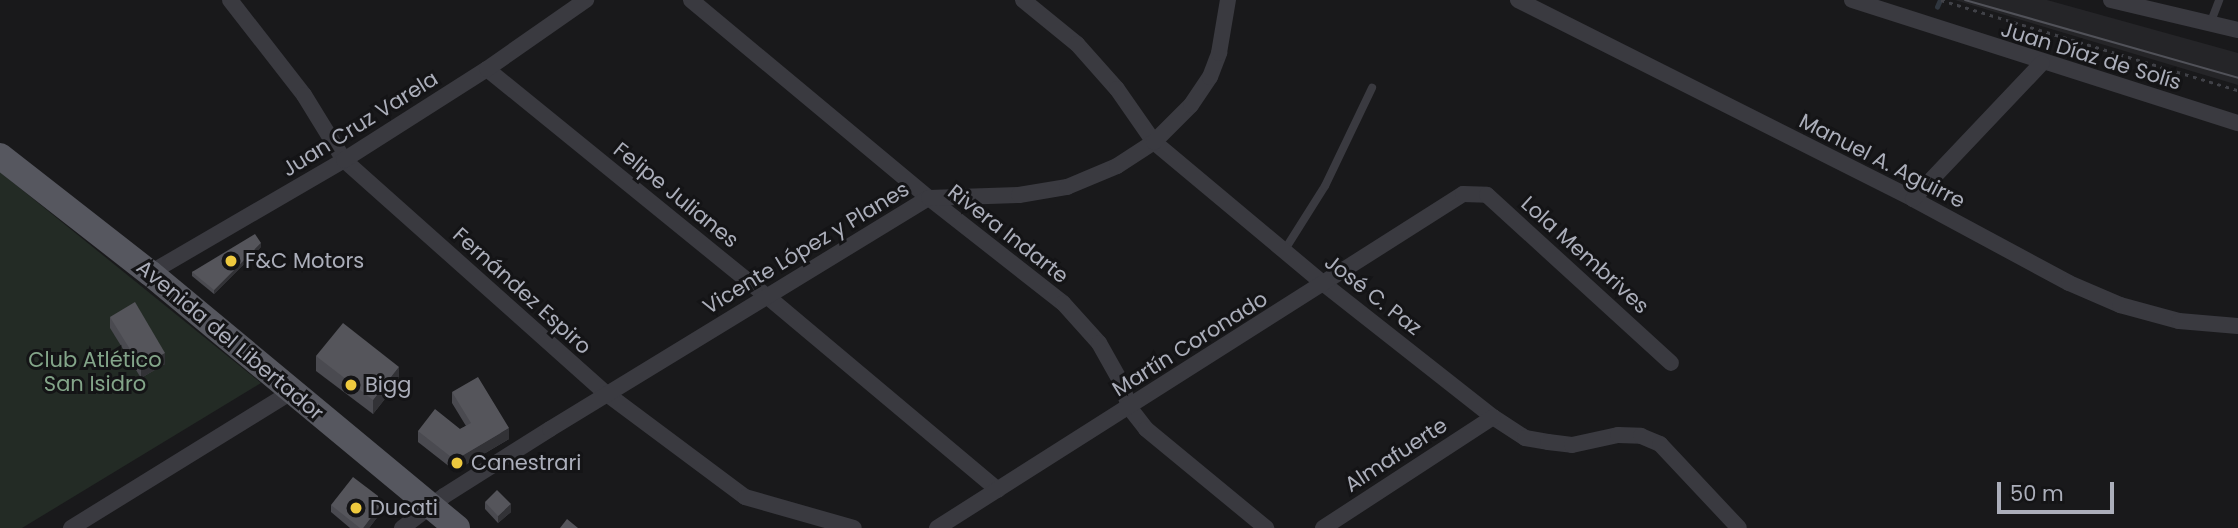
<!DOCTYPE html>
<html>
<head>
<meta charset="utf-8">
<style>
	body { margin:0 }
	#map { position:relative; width:2238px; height:528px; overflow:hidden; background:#19191b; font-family:Poppins,sans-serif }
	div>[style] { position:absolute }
	.built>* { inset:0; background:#252528 }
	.green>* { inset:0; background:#232b25 }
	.stream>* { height:4.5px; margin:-2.25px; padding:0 2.25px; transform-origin:2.25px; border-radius:2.25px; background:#2f363f }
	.path>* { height:2.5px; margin-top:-1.25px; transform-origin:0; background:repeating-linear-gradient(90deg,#404147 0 3.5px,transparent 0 8.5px) }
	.service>* { height:8px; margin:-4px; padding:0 4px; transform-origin:4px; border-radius:4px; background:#3a3a40 }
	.minor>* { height:16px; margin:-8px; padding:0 8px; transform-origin:8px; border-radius:8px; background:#3a3a40 }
	.primary>* { height:26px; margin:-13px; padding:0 13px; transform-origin:13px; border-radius:13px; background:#56575f }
	.tram>* { height:2px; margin:-1px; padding:0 1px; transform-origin:1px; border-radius:1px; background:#515259 }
	.wall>* { inset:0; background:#4a4a50 }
	.shaded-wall>* { inset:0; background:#323236 }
	.building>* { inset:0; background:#55555b }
	.dots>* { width:19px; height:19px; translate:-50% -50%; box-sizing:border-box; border:4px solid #141416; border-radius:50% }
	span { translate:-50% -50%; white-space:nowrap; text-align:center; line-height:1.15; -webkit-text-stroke:6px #141416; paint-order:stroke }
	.street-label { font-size:21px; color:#abaeba }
	.poi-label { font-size:21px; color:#abaeba }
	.left { translate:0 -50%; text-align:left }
	.park-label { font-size:21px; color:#83a589 }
	.scale { position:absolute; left:1997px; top:482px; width:117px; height:32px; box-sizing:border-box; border:4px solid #abaeba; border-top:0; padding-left:9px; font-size:21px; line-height:24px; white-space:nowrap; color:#abaeba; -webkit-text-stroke:5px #141416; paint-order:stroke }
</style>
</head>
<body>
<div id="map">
	<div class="built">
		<i style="clip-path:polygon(1955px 0,2047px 0,2238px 53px,2238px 85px)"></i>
	</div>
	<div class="green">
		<i style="clip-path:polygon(0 172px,261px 383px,22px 528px,0 528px)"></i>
	</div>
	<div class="stream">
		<i style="left:1937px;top:7px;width:8px;rotate:-67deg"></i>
	</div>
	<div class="path">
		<i style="left:1941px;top:0;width:310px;rotate:16.9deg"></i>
	</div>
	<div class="service">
		<i style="left:2210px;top:24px;width:26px;rotate:-69deg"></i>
		<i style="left:1284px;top:251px;width:77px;rotate:-57.8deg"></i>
		<i style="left:1325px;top:186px;width:109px;rotate:-64.4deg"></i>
	</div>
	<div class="minor">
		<i style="left:230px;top:0;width:120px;rotate:52.1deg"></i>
		<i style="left:304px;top:95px;width:76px;rotate:58.4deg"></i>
		<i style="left:344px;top:160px;width:352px;rotate:41.7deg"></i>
		<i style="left:607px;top:394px;width:172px;rotate:36.7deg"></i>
		<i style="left:745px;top:497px;width:113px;rotate:15.9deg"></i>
		<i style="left:691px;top:0;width:310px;rotate:39.8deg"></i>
		<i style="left:929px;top:198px;width:170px;rotate:38.1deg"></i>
		<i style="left:1063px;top:303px;width:54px;rotate:48deg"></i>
		<i style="left:1099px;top:343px;width:45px;rotate:60.6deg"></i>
		<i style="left:1121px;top:382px;width:26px;rotate:72deg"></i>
		<i style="left:1129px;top:407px;width:28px;rotate:52deg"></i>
		<i style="left:1146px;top:429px;width:156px;rotate:39.5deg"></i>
		<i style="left:1023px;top:0;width:70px;rotate:39.2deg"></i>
		<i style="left:1077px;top:44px;width:60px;rotate:48.4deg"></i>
		<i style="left:1117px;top:89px;width:65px;rotate:55.1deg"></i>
		<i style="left:1154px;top:142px;width:222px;rotate:39.9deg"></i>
		<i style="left:1324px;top:284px;width:215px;rotate:38.2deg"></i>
		<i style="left:1493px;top:417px;width:38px;rotate:33deg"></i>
		<i style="left:1525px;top:438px;width:23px;rotate:10deg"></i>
		<i style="left:1548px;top:442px;width:24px;rotate:7deg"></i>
		<i style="left:1572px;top:445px;width:47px;rotate:-12.3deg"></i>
		<i style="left:1618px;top:435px;width:23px;rotate:2deg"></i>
		<i style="left:1641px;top:436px;width:21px;rotate:23deg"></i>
		<i style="left:1660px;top:444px;width:115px;rotate:46.8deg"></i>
		<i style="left:1518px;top:0;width:442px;rotate:26.7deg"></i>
		<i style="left:1913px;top:199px;width:177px;rotate:28.3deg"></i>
		<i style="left:2069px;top:283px;width:56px;rotate:23.3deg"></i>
		<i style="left:2120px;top:305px;width:61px;rotate:15.2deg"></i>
		<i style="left:2179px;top:321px;width:59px;rotate:4.8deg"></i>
		<i style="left:1852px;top:0;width:405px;rotate:17.7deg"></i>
		<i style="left:2111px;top:0;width:130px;rotate:13.3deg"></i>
		<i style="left:487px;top:69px;width:362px;rotate:39.1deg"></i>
		<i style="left:768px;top:297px;width:300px;rotate:40deg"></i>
		<i style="left:1913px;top:199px;width:187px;rotate:-46.5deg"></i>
		<i style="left:150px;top:273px;width:225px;rotate:-30.2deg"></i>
		<i style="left:344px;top:160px;width:169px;rotate:-32.5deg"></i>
		<i style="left:487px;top:69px;width:121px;rotate:-34.9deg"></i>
		<i style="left:71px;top:528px;width:261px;rotate:-31.7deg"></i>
		<i style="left:402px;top:528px;width:53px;rotate:-37.3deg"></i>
		<i style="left:444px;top:496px;width:125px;rotate:-32.3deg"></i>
		<i style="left:550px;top:429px;width:444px;rotate:-31.4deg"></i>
		<i style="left:929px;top:198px;width:90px;rotate:-1.9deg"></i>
		<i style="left:1019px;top:195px;width:49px;rotate:-9.5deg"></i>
		<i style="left:1067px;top:187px;width:54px;rotate:-22.8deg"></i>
		<i style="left:1117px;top:166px;width:44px;rotate:-33deg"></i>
		<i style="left:1154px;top:142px;width:52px;rotate:-45deg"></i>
		<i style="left:1191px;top:105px;width:34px;rotate:-56deg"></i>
		<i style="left:1210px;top:77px;width:26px;rotate:-69deg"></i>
		<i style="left:1219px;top:53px;width:54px;rotate:-80.4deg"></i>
		<i style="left:937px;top:528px;width:623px;rotate:-32.41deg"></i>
		<i style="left:1463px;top:194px;width:24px;rotate:2deg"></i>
		<i style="left:1487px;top:195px;width:249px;rotate:42.4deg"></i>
		<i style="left:1323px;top:528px;width:203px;rotate:-33.1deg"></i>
	</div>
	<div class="primary">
		<i style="left:0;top:156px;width:190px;rotate:38deg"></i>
		<i style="left:150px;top:273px;width:399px;rotate:39.7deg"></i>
	</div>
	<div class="tram">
		<i style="left:1965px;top:0;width:284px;rotate:15.9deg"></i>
	</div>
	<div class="wall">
		<i style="clip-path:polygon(261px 247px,214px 294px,192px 276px,192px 272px)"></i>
		<i style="clip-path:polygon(110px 317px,165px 364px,141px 378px,110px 328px)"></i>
		<i style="clip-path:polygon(316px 356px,399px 381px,373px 414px,316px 371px)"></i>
		<i style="clip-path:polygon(452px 392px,509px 439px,455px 471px,418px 442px,418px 431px,460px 429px,466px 426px,452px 403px)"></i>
		<i style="clip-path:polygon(485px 502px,511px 512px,498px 523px,485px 509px)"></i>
		<i style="clip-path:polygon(331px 505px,379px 515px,369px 528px,350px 528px,331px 512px)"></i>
	</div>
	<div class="shaded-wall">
		<i style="clip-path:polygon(261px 243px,261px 247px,214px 294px,214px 290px)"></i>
		<i style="clip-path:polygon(165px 353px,165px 364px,141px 378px,141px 367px)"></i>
		<i style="clip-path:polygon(399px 367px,399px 381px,373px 414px,373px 400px)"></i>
		<i style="clip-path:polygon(509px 428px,509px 439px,455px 471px,455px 460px)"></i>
		<i style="clip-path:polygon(511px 504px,511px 512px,498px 523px,498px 516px)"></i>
		<i style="clip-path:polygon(379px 507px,379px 515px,369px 528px,363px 528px)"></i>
	</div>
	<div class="building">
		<i style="clip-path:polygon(255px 234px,261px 243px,214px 290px,192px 272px)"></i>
		<i style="clip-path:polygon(135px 302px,165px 353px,141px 367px,110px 317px)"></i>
		<i style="clip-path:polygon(343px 323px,399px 367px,373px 400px,316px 356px)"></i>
		<i style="clip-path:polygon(478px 377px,509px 428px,455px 460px,418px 431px,435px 409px,460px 429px,471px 423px,452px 392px)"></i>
		<i style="clip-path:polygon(353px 477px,378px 496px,379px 507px,363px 528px,360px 528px,331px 505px)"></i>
		<i style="clip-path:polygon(497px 490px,511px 504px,498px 516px,485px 502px)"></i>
		<i style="clip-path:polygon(567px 519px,578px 528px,560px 528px)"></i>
	</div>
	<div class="dots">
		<i style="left:231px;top:261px;background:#eec93e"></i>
		<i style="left:351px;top:385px;background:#eec93e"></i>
		<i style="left:457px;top:463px;background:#eec93e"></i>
		<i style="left:356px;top:508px;background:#eec93e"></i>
	</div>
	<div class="street-label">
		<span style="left:2091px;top:56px;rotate:17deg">Juan Díaz de Solís</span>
		<span style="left:360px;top:124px;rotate:-32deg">Juan Cruz Varela</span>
		<span style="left:1882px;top:161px;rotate:27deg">Manuel A. Aguirre</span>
		<span style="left:676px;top:195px;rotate:39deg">Felipe Julianes</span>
		<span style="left:1008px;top:234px;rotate:38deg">Rivera Indarte</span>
		<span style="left:806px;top:248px;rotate:-31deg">Vicente López y Planes</span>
		<span style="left:1585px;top:255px;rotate:42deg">Lola Membrives</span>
		<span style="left:522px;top:291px;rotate:42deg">Fernández Espiro</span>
		<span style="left:1373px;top:295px;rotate:38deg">José C. Paz</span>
		<span style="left:230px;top:340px;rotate:40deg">Avenida del Libertador</span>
		<span style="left:1190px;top:344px;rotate:-32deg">Martín Coronado</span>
		<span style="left:1396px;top:455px;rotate:-33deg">Almafuerte</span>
	</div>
	<div class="poi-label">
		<span class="left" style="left:245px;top:261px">F&amp;C Motors</span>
		<span class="left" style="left:365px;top:385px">Bigg</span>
		<span class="left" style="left:471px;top:463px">Canestrari</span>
		<span class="left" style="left:370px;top:508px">Ducati</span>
	</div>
	<div class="park-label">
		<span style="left:95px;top:372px">Club Atlético<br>San Isidro</span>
	</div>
	<div class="scale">50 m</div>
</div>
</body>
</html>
